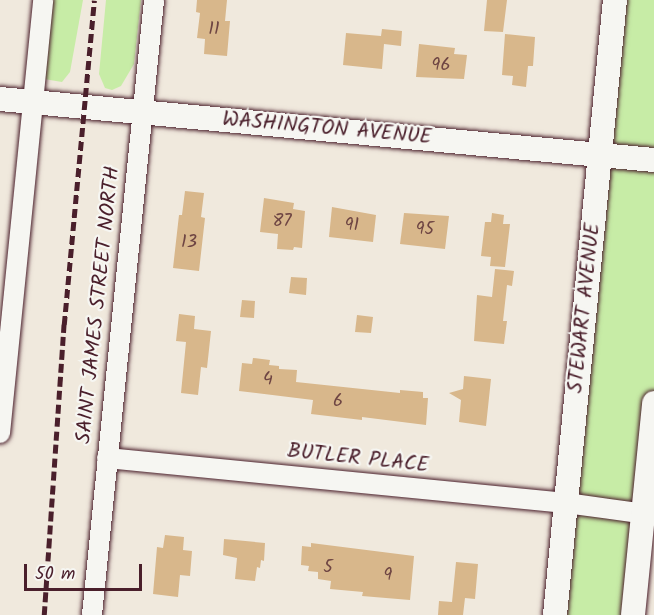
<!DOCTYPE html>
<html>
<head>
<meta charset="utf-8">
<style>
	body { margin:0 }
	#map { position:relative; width:654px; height:615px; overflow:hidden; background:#f0e9dd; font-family:Kalam,sans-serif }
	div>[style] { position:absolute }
	.green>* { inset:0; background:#c7eca6 }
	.building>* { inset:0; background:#d8b78b }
	.roads { filter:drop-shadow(0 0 2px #4a1f2b) drop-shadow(0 0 2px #4a1f2b) }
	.minor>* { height:20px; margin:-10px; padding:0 10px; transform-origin:10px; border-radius:10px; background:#f6f6f2 }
	.major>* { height:24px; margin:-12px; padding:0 12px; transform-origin:12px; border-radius:12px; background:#f6f6f2 }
	.rail>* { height:4.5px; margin-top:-2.25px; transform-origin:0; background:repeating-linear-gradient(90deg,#4a1f2b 0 9px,transparent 0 13.5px) }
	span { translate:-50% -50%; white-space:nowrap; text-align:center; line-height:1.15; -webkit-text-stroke:4.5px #f6f6f2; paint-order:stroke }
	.number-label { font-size:18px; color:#6e4543 }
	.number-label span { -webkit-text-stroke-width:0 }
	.street-label { font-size:21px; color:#4a1f2b }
	.scale { position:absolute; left:24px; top:564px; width:118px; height:27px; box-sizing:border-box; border:3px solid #4a1f2b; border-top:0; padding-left:8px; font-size:18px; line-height:21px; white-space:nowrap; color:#4a1f2b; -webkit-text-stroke:4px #f6f6f2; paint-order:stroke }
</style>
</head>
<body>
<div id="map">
	<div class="green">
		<i style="clip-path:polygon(34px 0,83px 0,70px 72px,62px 82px,26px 76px)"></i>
		<i style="clip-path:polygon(106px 0,141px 0,134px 64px,121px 86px,112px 90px,105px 88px,99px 74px)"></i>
		<i style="clip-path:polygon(612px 0,654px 0,654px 403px,633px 615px,551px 615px)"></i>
	</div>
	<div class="building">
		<i style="clip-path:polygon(197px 0,227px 0,225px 21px,230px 21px,227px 56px,204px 54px,205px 39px,197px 38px,200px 13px,196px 12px)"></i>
		<i style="clip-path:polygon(487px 0,507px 0,503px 32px,484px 31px)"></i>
		<i style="clip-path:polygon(382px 29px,402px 31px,401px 46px,384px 44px,382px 69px,343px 65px,346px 33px,381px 36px)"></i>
		<i style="clip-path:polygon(505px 34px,535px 37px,533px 66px,528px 66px,526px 87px,512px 85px,513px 76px,502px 75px)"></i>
		<i style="clip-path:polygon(419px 44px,455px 48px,454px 54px,467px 55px,464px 79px,416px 77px)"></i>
		<i style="clip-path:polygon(185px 191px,204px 193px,201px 217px,205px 218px,199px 271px,173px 268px,179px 215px,182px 215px)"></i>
		<i style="clip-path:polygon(264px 198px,294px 203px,293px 209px,305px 211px,302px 248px,294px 247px,293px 250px,277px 249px,278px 234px,260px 232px)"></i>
		<i style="clip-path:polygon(332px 207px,376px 215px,373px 242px,329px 237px)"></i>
		<i style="clip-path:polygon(404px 213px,449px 216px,445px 249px,400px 244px)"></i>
		<i style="clip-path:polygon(492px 213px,504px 215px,503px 224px,510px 224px,505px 267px,490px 266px,491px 257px,481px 256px,485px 222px,491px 222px)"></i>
		<i style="clip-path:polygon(495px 269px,514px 271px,512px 286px,507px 285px,503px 321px,507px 321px,504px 344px,474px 341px,477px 295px,492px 297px)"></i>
		<i style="clip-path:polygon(291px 277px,307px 278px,306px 295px,289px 293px)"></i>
		<i style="clip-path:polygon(242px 300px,255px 301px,254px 318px,240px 317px)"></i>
		<i style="clip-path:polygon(179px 314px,195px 316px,194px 329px,211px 331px,207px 368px,201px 367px,198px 395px,181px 393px,186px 342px,176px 341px)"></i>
		<i style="clip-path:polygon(357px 315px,373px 317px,371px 333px,355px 332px)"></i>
		<i style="clip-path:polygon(253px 358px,270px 360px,269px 365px,279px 366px,279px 369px,297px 370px,296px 382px,400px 393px,400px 390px,423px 392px,423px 398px,428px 398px,426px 425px,362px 417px,362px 420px,311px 414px,313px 400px,239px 391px,242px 363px,252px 364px)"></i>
		<i style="clip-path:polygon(464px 376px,491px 379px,486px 426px,459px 422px,461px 400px,449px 393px,463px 389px)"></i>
		<i style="clip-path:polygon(165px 535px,184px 537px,183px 550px,192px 551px,190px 576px,180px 575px,178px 597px,153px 594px,157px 547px,163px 548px)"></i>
		<i style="clip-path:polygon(224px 539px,265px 543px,264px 561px,261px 560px,260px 568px,257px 567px,255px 581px,235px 579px,237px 558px,223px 555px)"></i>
		<i style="clip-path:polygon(311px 543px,414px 556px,410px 600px,362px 596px,363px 592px,330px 589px,331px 581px,318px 579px,318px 572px,308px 571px,309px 566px,301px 565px,302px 546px,311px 547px)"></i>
		<i style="clip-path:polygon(456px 562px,478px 564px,475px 599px,465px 598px,463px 615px,438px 615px,439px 601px,452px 602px)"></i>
	</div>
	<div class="roads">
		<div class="minor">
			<i style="left:0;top:433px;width:435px;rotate:-84.3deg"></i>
			<i style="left:107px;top:458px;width:461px;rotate:5.6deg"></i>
			<i style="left:566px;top:503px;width:89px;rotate:7.8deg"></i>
			<i style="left:92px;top:615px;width:618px;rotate:-84.24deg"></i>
		</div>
		<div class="major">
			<i style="left:0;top:99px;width:657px;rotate:5.33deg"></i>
			<i style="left:555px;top:615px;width:618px;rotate:-84.43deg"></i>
			<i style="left:633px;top:615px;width:213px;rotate:-84.3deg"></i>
		</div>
	</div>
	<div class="rail">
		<i style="left:44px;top:615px;width:291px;rotate:-86.1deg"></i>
		<i style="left:64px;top:325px;width:326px;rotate:-84.7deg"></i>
	</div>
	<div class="number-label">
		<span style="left:214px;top:30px">11</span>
		<span style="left:441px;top:66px">96</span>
		<span style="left:282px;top:222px">87</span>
		<span style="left:352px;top:226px">91</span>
		<span style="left:425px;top:230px">95</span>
		<span style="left:189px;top:243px">13</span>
		<span style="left:268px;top:380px">4</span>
		<span style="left:338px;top:402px">6</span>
		<span style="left:328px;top:568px">5</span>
		<span style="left:388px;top:576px">9</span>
	</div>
	<div class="street-label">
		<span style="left:327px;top:129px;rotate:5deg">WASHINGTON AVENUE</span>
		<span style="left:99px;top:305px;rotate:-84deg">SAINT JAMES STREET NORTH</span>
		<span style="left:585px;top:308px;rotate:-84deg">STEWART AVENUE</span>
		<span style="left:358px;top:459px;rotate:6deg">BUTLER PLACE</span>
	</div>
	<div class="scale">50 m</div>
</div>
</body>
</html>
